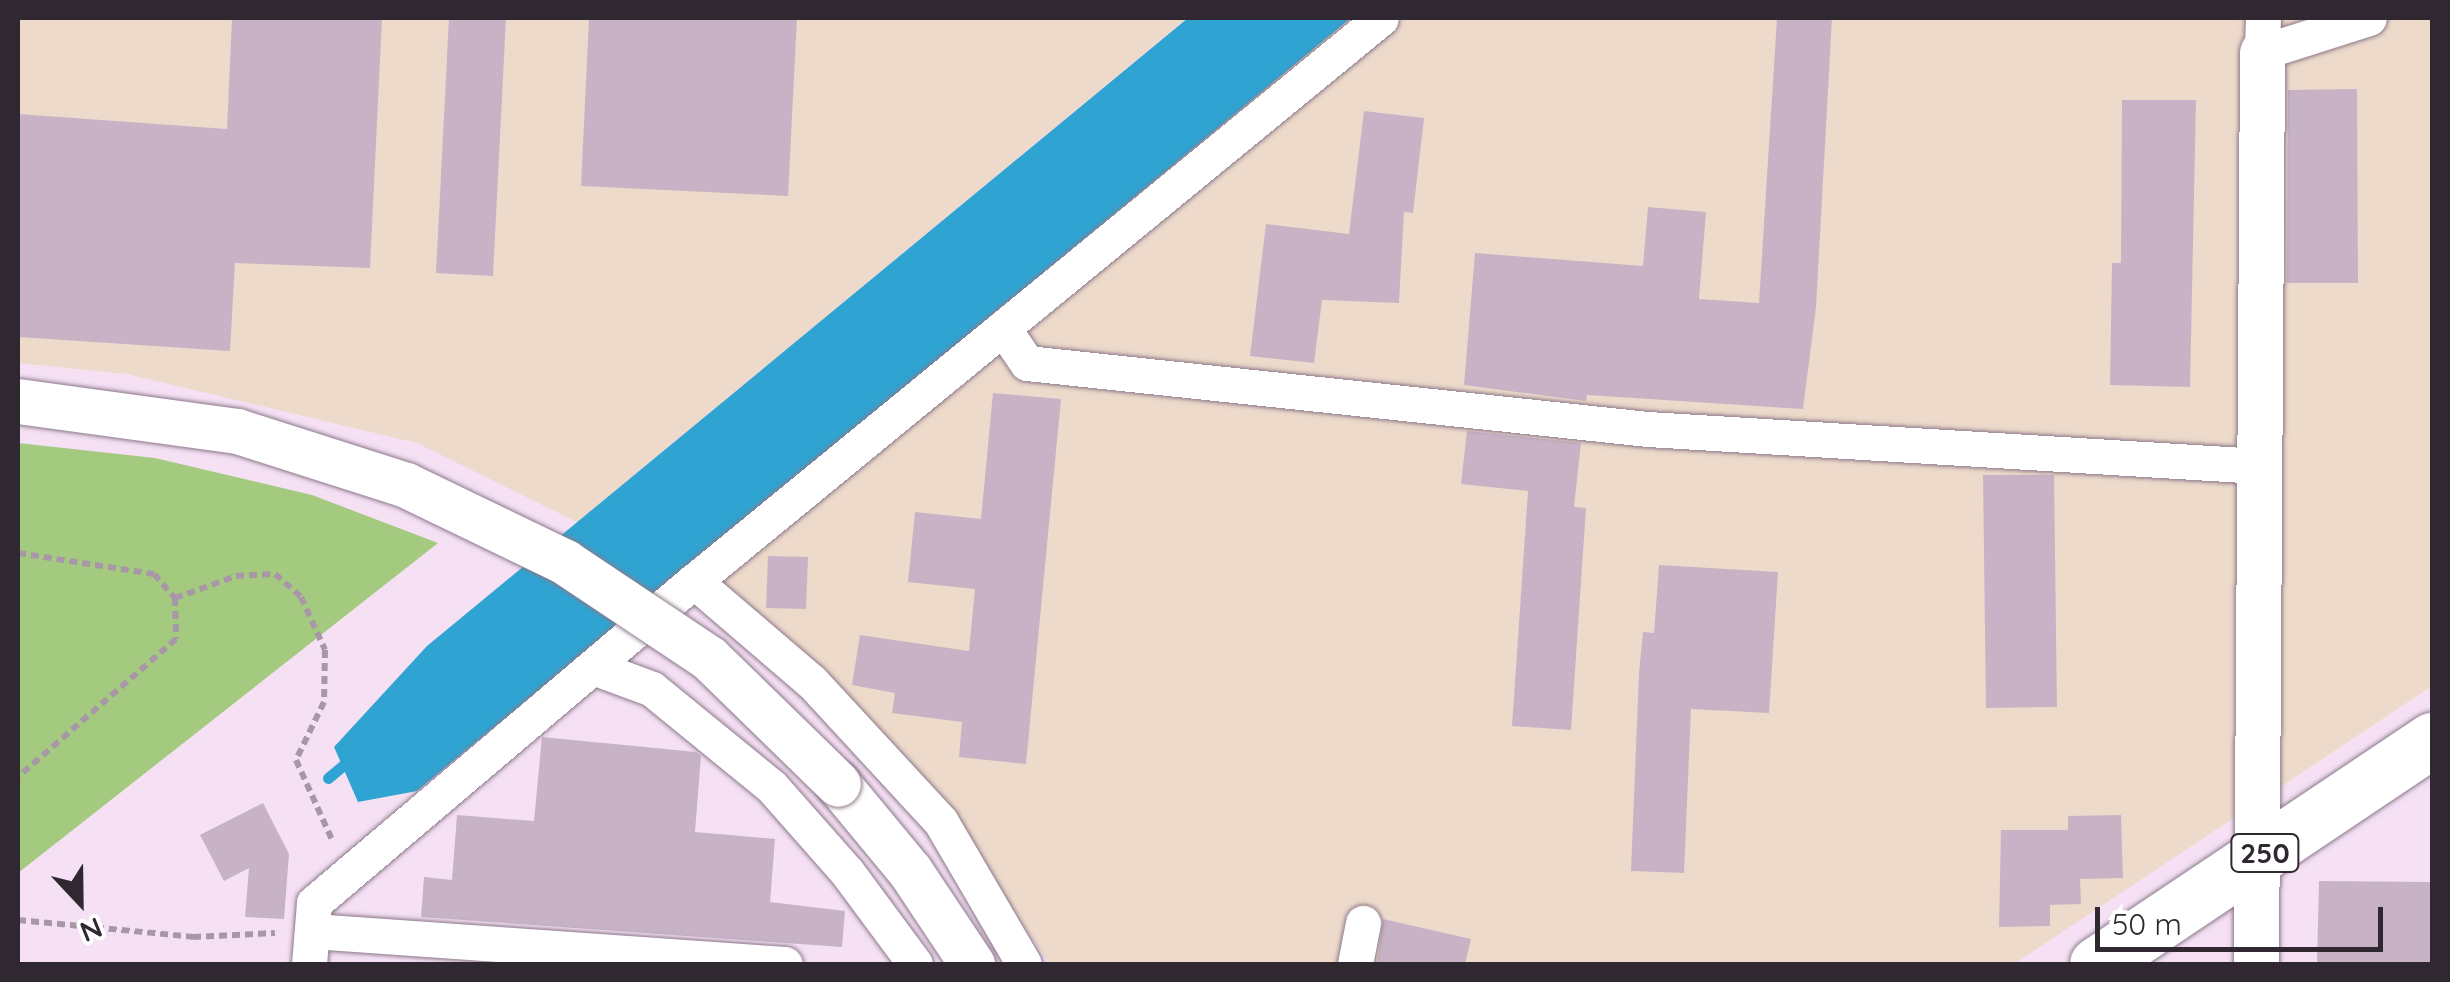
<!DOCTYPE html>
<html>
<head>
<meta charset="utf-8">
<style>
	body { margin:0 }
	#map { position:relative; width:2450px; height:982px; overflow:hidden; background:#f5e0f4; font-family:Quicksand,sans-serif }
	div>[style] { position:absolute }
	.industrial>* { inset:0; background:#eddaca }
	.green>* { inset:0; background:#a4ca80 }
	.water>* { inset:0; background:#2fa4d2 }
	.stream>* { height:11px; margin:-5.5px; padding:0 5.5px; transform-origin:5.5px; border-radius:5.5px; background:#2fa4d2 }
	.building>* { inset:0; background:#c8b3c6 }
	.path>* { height:6px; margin-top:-3px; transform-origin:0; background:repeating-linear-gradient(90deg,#a898a7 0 8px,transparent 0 13px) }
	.roads { filter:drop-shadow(0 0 2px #8c798b) drop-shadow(0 0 2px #8c798b) }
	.minor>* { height:35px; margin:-17.5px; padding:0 17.5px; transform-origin:17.5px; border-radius:17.5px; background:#fff }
	.tertiary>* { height:45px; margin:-22.5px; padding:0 22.5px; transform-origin:22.5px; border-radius:22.5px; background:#fff }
	.trunk>* { height:55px; margin:-27.5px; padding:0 27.5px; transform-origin:27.5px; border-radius:27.5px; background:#fff }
	.bridges { filter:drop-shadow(0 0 2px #8c798b) drop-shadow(0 0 2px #8c798b) }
	.tertiary-bridge>* { height:45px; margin:-22.5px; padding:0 22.5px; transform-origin:22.5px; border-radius:22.5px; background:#fff }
	span { translate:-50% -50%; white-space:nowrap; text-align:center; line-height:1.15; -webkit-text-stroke:10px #fff; paint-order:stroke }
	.shield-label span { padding:2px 8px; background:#fff; border:2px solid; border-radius:8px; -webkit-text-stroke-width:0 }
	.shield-label { font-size:28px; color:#302830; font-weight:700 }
	.frame { position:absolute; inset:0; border:20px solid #302830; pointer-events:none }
	.north { position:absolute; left:30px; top:852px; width:100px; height:100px; -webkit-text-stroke:8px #fff; paint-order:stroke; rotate:158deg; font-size:28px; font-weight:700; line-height:40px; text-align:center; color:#302830 }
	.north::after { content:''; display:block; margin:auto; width:35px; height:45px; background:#302830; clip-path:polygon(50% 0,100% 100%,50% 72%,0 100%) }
	.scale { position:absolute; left:2095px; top:907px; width:288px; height:45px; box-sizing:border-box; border:5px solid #302830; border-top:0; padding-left:12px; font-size:30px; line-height:35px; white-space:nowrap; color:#302830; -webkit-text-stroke:8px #fff; paint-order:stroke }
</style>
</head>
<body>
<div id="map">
	<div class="industrial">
		<i style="clip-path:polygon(18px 18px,1187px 18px,577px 522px,417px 443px,127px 374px,18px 363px)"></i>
		<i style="clip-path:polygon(1351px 18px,2432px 18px,2432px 686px,2014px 964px,1050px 964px,921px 777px,681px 573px)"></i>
	</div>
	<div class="green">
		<i style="clip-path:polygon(18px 443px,155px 458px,312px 495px,438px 543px,18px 873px)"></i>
	</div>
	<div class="water">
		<i style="clip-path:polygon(1188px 18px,1351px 18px,417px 791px,358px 802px,334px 747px,427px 646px)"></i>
	</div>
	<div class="stream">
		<i style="left:328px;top:778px;width:31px;rotate:-40deg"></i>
	</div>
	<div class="building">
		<i style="clip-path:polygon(232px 18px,382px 18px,370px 268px,235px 263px,230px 351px,18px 337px,18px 114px,227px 129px)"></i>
		<i style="clip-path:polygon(449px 18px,506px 18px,493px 276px,436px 273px)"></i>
		<i style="clip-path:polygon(589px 18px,797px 18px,788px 196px,581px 186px)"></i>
		<i style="clip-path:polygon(1777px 18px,1832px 18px,1816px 307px,1803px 409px,1587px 395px,1586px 401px,1464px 385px,1475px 253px,1643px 266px,1648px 207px,1706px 212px,1699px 299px,1759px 303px)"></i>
		<i style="clip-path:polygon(2357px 89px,2358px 283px,2287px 283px,2288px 90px)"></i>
		<i style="clip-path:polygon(2122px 100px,2196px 100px,2190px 387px,2110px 385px,2112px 263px,2121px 263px)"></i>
		<i style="clip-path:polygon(1364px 111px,1424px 118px,1413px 213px,1404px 212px,1399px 303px,1322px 300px,1314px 363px,1250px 356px,1266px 224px,1349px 234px)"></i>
		<i style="clip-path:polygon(993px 393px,1061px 399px,1026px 764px,959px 757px,962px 722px,892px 713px,895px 693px,852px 685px,860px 635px,969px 651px,975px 589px,908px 582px,915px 512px,981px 519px)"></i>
		<i style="clip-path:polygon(1467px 431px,1581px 443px,1574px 507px,1586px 508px,1571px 730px,1512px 726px,1528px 491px,1461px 484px)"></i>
		<i style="clip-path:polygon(1983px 475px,2054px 475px,2057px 707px,1986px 708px)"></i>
		<i style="clip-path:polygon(768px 556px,808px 557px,806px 609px,766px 608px)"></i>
		<i style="clip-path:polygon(1659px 565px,1778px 572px,1769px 713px,1691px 709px,1684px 873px,1631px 871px,1639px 673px,1643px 632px,1654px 633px)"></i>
		<i style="clip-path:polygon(542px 737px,696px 752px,701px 756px,695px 832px,775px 839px,770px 902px,845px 911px,842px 947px,421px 917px,424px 877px,452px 880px,457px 815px,534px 821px)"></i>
		<i style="clip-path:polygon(263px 803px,289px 854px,284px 919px,245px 917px,249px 868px,224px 881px,200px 835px)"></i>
		<i style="clip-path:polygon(2121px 815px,2123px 878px,2080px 879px,2081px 904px,2050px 905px,2050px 926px,1999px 927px,2001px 830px,2068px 830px,2068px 816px)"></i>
		<i style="clip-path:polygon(2319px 881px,2432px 882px,2432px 964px,2317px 964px)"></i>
		<i style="clip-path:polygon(1383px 919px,1471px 939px,1465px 964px,1377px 964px)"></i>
	</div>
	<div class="path">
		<i style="left:18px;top:553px;width:138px;rotate:8.8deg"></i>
		<i style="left:154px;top:574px;width:32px;rotate:49deg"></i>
		<i style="left:175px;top:598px;width:41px;rotate:88.6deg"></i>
		<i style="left:176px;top:639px;width:210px;rotate:138.9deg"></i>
		<i style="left:175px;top:598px;width:65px;rotate:-19.8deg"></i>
		<i style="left:236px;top:576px;width:39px;rotate:-3deg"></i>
		<i style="left:275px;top:574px;width:35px;rotate:41deg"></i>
		<i style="left:301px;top:597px;width:58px;rotate:65.6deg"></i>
		<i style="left:325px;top:650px;width:52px;rotate:91.1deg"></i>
		<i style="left:324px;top:702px;width:64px;rotate:115.8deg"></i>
		<i style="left:296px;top:760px;width:90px;rotate:65.7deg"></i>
		<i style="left:18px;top:920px;width:176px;rotate:5.5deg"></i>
		<i style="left:193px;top:937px;width:82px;rotate:-2.8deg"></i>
	</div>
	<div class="roads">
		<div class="minor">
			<i style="left:2263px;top:18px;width:34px;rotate:92deg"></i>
			<i style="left:2262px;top:52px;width:112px;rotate:-17.6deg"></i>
			<i style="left:1003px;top:328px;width:42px;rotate:55.6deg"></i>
			<i style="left:1027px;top:363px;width:624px;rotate:6.07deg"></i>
			<i style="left:1648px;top:429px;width:613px;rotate:3.46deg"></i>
			<i style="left:694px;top:581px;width:155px;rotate:40.6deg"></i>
			<i style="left:812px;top:682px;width:190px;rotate:47.3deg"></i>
			<i style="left:941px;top:822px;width:164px;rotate:59.7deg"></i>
			<i style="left:593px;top:667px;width:63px;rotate:20.4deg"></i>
			<i style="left:652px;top:689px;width:155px;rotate:39.2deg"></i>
			<i style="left:772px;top:787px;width:113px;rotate:48.6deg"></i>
			<i style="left:847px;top:872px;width:114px;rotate:53.5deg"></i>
			<i style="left:312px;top:931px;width:474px;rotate:4deg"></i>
			<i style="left:309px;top:964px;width:61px;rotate:-85.3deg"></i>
			<i style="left:314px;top:903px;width:498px;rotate:-40.3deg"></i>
			<i style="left:694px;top:581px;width:888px;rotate:-39.33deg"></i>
			<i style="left:1355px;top:964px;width:42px;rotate:-79deg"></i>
		</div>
		<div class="tertiary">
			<i style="left:838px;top:784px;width:113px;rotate:50.4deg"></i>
			<i style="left:910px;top:871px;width:112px;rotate:56.3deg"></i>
			<i style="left:2256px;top:964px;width:912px;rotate:-89.62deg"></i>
		</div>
		<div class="trunk">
			<i style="left:2097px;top:964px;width:403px;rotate:-33.8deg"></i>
		</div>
	</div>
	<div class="bridges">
		<div class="tertiary-bridge">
			<i style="left:18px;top:401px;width:221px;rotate:7.8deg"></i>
			<i style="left:237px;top:431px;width:177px;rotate:17.7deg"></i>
			<i style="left:406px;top:485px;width:177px;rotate:25.8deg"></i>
			<i style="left:565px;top:562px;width:173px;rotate:33.7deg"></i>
			<i style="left:709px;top:658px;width:180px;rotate:44.3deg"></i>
		</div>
	</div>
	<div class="shield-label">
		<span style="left:2265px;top:853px">250</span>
	</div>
	<div class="frame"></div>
	<div class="north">N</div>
	<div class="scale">50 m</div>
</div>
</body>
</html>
